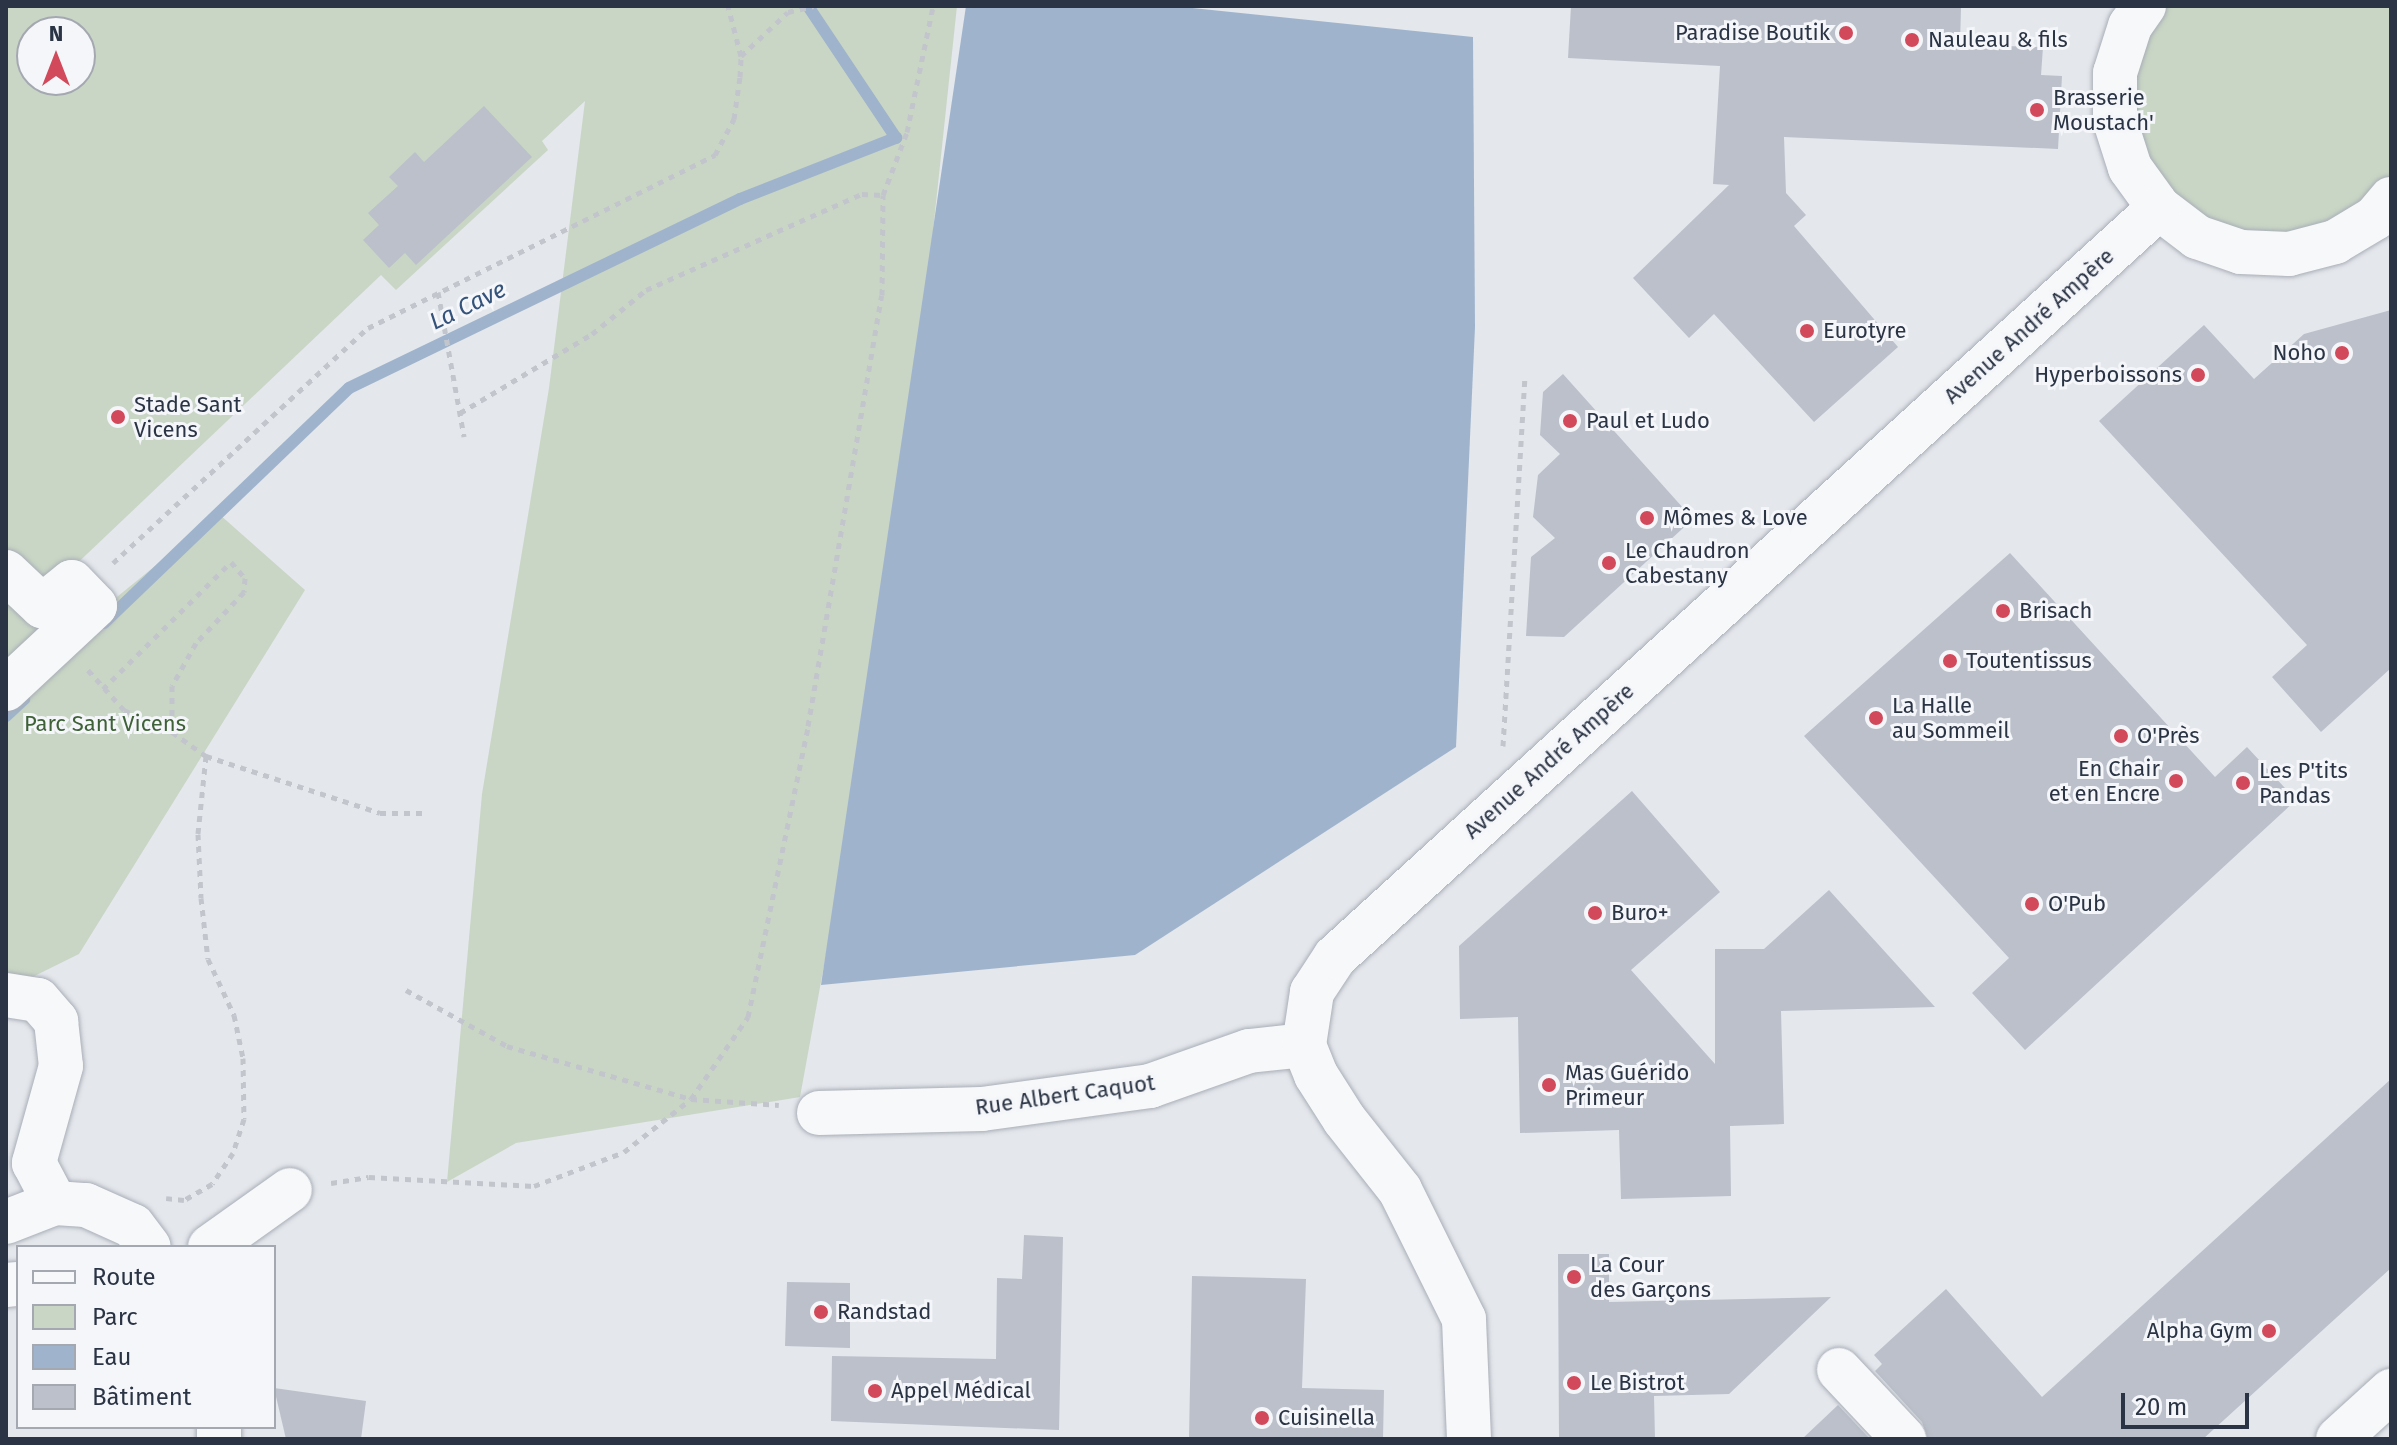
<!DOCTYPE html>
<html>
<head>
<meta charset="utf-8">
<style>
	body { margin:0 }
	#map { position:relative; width:2397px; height:1445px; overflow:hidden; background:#e4e7ec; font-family:"Fira Sans",sans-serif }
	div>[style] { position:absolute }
	.green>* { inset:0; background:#c9d6c5 }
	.water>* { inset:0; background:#9fb4cc }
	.stream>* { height:12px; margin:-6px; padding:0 6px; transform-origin:6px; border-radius:6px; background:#9fb4cc }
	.building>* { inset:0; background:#bbc0ca }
	.path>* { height:5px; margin-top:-2.5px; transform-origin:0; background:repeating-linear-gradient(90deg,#c2c5cb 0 6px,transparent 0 12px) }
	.roads { filter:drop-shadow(0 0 2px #a9aeb7) drop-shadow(0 0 2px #a9aeb7) }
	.minor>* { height:44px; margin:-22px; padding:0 22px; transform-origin:22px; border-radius:22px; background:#f7f8fa }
	.dots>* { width:22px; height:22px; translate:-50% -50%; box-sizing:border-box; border:4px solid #f4f6f9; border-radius:50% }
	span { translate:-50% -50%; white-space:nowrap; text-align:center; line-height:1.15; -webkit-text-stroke:6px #f4f6f9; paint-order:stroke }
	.poi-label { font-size:22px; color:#2b3445 }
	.right { translate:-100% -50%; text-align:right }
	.left { translate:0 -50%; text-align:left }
	.street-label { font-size:22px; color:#2b3445 }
	.park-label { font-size:22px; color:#3f6138 }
	.water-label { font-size:24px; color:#34527a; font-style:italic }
	.frame { position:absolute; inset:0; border:8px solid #2b3445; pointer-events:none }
	.legend { position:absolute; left:16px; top:1245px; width:260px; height:184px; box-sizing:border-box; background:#f4f6f9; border:2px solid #a4a8b1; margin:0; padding:10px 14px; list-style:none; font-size:24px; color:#2b3445 }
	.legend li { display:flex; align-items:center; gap:16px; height:40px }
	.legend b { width:40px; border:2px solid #a4a8b1 }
	.north { position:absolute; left:16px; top:16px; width:80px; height:80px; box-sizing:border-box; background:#f4f6f9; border:2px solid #a4a8b1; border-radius:50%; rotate:0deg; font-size:22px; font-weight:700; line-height:32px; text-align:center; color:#2b3445 }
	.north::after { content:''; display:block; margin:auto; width:28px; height:36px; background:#d1495b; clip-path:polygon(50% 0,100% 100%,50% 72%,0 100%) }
	.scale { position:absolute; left:2121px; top:1393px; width:128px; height:36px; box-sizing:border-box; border:4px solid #2b3445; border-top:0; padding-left:10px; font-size:24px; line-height:28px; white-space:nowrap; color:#2b3445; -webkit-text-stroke:6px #f4f6f9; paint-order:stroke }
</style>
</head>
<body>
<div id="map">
	<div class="green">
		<i style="clip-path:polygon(evenodd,6px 6px,957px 6px,930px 259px,833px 916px,800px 1097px,516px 1143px,447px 1182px,482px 794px,549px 388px,585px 101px,542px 141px,548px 150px,396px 290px,381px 275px,48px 591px,80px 627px,219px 514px,305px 590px,79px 954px,6px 990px,6px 6px,32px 32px,80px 32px,80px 80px,32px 80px,32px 32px)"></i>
		<i style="clip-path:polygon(2144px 6px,2391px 6px,2391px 199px,2241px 252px,2130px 168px,2130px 26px)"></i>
	</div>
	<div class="water">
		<i style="clip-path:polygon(966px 6px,1173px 6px,1473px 37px,1475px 327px,1456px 747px,1135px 955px,821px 985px)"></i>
	</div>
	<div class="stream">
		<i style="left:104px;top:623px;width:339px;rotate:-43.8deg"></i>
		<i style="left:349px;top:388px;width:434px;rotate:-25.8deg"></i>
		<i style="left:740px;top:199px;width:168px;rotate:-21.4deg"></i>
		<i style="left:896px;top:138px;width:159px;rotate:-123.7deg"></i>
		<i style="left:6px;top:716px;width:25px;rotate:-43deg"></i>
	</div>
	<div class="building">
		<i style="clip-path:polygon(1571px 6px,1961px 7px,1960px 45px,2043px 47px,2041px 75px,2062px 76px,2058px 149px,1784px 137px,1786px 193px,1806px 215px,1794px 226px,1898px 347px,1814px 422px,1714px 314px,1689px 338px,1633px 278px,1729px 185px,1713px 184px,1720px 66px,1568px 58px)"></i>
		<i style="clip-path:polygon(484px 106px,532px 157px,416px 265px,405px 253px,389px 268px,363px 240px,379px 225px,368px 213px,398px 186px,389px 177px,415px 152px,424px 162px)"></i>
		<i style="clip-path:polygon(2391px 310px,2391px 668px,2321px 732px,2272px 677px,2307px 645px,2099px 421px,2204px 325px,2254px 379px,2304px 334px)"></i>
		<i style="clip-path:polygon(1563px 374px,1693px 519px,1564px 637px,1526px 636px,1531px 557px,1555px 538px,1533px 517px,1538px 475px,1560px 454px,1540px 435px,1543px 392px)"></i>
		<i style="clip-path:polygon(2010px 553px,2215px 777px,2247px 747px,2296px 800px,2025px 1050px,1972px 993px,2009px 958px,1804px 736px)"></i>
		<i style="clip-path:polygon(1632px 791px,1720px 892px,1631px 970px,1715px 1064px,1715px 949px,1764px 949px,1829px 890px,1935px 1007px,1781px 1011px,1784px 1124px,1730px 1126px,1731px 1196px,1621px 1199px,1619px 1130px,1520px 1133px,1518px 1017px,1460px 1019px,1459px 946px)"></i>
		<i style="clip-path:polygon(2391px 1079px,2391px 1268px,2203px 1439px,1928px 1439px,1922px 1422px,1875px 1371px,1882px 1364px,1874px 1355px,1946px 1289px,2042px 1397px)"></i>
		<i style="clip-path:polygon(1024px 1235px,1063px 1237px,1059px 1430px,831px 1421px,832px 1356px,996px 1359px,997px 1278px,1022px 1279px)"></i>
		<i style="clip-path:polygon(1558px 1254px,1609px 1254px,1609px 1302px,1831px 1297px,1729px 1394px,1654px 1396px,1655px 1439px,1559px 1439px)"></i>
		<i style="clip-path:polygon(1192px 1276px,1306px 1279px,1302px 1388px,1384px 1390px,1383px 1439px,1189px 1439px)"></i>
		<i style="clip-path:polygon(787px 1282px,850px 1283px,850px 1348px,785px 1346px)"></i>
		<i style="clip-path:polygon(274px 1388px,366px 1401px,361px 1439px,286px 1439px)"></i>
		<i style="clip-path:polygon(1838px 1405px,1870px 1439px,1802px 1439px)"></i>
	</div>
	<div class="path">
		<i style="left:741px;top:56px;width:64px;rotate:-43.1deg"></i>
		<i style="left:788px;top:12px;width:26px;rotate:-13deg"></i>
		<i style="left:438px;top:292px;width:147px;rotate:79.8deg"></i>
		<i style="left:460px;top:413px;width:154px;rotate:-30.9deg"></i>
		<i style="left:592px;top:334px;width:70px;rotate:-39.2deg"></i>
		<i style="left:646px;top:290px;width:236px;rotate:-24deg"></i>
		<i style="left:862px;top:194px;width:21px;rotate:3deg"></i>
		<i style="left:113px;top:563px;width:347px;rotate:-42.7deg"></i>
		<i style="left:368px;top:328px;width:388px;rotate:-26.5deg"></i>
		<i style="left:715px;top:155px;width:41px;rotate:-62.2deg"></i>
		<i style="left:734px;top:119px;width:42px;rotate:-81.9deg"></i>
		<i style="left:740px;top:77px;width:21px;rotate:-87deg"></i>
		<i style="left:741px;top:56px;width:52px;rotate:-104.6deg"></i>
		<i style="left:88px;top:670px;width:54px;rotate:48deg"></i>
		<i style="left:124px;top:710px;width:53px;rotate:24.6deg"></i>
		<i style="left:172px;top:732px;width:42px;rotate:35.2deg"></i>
		<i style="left:206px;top:756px;width:78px;rotate:95.9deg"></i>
		<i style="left:198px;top:834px;width:64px;rotate:87.3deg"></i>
		<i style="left:201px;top:898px;width:61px;rotate:83.5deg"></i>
		<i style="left:208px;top:959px;width:62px;rotate:65.1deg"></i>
		<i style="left:234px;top:1015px;width:44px;rotate:78.2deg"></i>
		<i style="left:243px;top:1058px;width:61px;rotate:89.1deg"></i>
		<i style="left:244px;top:1119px;width:36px;rotate:108deg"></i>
		<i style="left:233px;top:1153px;width:37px;rotate:124deg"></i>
		<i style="left:212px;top:1184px;width:32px;rotate:150deg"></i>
		<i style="left:184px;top:1200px;width:18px;rotate:-174deg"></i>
		<i style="left:103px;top:689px;width:180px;rotate:-44.8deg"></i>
		<i style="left:231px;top:562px;width:21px;rotate:49deg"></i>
		<i style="left:245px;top:578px;width:14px;rotate:94deg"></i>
		<i style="left:244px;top:592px;width:70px;rotate:133.3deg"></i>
		<i style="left:196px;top:643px;width:49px;rotate:119.2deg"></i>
		<i style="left:172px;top:686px;width:46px;rotate:90deg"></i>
		<i style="left:1503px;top:746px;width:368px;rotate:-86.6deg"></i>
		<i style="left:206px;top:756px;width:183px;rotate:18.1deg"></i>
		<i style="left:380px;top:813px;width:45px"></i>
		<i style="left:406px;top:990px;width:115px;rotate:29deg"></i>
		<i style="left:507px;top:1046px;width:191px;rotate:16.1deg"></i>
		<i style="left:691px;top:1099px;width:88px;rotate:3.9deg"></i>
		<i style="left:331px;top:1183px;width:38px;rotate:-9deg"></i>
		<i style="left:369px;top:1177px;width:165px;rotate:3.1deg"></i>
		<i style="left:534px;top:1186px;width:96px;rotate:-20.7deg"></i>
		<i style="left:624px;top:1152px;width:85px;rotate:-38.3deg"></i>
		<i style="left:691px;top:1099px;width:100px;rotate:-55.2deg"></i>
		<i style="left:748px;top:1017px;width:297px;rotate:-78.3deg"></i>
		<i style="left:808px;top:726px;width:437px;rotate:-80.3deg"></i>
		<i style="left:882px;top:295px;width:100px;rotate:-89.4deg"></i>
		<i style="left:883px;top:195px;width:67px;rotate:-69.1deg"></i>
		<i style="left:907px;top:132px;width:129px;rotate:-78.3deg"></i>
	</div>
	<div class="roads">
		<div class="minor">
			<i style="left:2144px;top:6px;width:24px;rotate:125deg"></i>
			<i style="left:2130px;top:26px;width:49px;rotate:107.7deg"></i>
			<i style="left:2115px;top:73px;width:48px;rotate:90deg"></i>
			<i style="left:2115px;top:121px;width:49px;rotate:72.3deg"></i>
			<i style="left:2130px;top:168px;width:49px;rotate:54.1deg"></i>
			<i style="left:2159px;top:208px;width:48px;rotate:37.3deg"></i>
			<i style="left:2197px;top:237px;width:46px;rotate:18.8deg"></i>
			<i style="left:2241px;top:252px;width:48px;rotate:2.4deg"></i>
			<i style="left:2289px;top:254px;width:48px;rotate:-14.6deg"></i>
			<i style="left:2335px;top:242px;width:47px;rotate:-31deg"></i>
			<i style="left:2375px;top:218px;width:25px;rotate:-50deg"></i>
			<i style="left:6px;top:572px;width:50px;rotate:43.4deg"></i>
			<i style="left:42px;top:606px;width:38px;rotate:-39deg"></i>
			<i style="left:72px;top:582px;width:33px;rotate:46deg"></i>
			<i style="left:95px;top:606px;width:122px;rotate:137deg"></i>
			<i style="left:6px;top:995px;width:32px;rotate:9deg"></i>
			<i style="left:38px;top:1000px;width:28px;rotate:49deg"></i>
			<i style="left:56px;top:1021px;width:45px;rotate:83.7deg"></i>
			<i style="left:61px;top:1066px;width:101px;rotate:105.6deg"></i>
			<i style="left:34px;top:1163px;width:45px;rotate:62.3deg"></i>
			<i style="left:819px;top:1113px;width:163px;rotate:-1.4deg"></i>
			<i style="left:982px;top:1109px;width:170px;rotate:-7.8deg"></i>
			<i style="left:1150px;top:1086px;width:105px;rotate:-19.5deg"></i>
			<i style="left:1249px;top:1051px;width:55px;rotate:-6.2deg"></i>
			<i style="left:6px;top:1222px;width:53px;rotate:-21.2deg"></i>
			<i style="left:55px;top:1203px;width:31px;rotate:4deg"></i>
			<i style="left:86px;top:1205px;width:51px;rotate:24.1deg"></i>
			<i style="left:133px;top:1226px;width:26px;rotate:53deg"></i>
			<i style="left:210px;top:1247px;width:98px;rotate:-35.5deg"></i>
			<i style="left:6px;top:1285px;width:12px;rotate:-5deg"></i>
			<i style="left:1839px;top:1370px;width:95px;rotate:46.7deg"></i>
			<i style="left:219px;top:1439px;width:12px;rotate:-90deg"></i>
			<i style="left:1469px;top:1439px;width:120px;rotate:-92.4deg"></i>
			<i style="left:1464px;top:1319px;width:144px;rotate:-116.4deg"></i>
			<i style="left:1400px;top:1190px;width:90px;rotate:-128.3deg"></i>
			<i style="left:1344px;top:1119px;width:52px;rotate:-122.5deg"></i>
			<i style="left:1316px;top:1075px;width:32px;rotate:-112deg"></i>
			<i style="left:1304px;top:1045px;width:54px;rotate:-81.4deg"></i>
			<i style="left:1312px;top:992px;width:42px;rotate:-56.7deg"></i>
			<i style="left:1335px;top:957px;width:1114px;rotate:-42.27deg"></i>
			<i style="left:2338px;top:1439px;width:72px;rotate:-42.2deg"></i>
		</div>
	</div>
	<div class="dots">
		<i style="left:1846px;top:33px;background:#d1495b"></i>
		<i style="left:1912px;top:40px;background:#d1495b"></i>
		<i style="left:2037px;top:110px;background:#d1495b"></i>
		<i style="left:1807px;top:331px;background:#d1495b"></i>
		<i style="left:2342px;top:353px;background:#d1495b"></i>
		<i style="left:2198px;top:375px;background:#d1495b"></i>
		<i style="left:118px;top:417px;background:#d1495b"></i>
		<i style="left:1570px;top:421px;background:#d1495b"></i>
		<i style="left:1647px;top:518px;background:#d1495b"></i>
		<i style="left:1609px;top:563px;background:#d1495b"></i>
		<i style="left:2003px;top:611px;background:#d1495b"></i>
		<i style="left:1950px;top:661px;background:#d1495b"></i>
		<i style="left:1876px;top:718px;background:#d1495b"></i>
		<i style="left:2121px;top:736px;background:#d1495b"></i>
		<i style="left:2176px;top:781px;background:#d1495b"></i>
		<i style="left:2243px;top:783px;background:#d1495b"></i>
		<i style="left:2032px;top:904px;background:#d1495b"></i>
		<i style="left:1595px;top:913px;background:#d1495b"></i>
		<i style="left:1549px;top:1085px;background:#d1495b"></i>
		<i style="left:1574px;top:1277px;background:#d1495b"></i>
		<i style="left:821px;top:1312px;background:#d1495b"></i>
		<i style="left:2269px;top:1331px;background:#d1495b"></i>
		<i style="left:1574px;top:1383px;background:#d1495b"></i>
		<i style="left:875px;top:1391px;background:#d1495b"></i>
		<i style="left:1262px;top:1418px;background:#d1495b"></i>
	</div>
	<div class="poi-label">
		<span class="right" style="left:1830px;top:33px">Paradise Boutik</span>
		<span class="left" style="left:1928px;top:40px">Nauleau &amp; fils</span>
		<span class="left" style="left:2053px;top:110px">Brasserie<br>Moustach'</span>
		<span class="left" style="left:1823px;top:331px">Eurotyre</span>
		<span class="right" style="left:2326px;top:353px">Noho</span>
		<span class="right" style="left:2182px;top:375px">Hyperboissons</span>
		<span class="left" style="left:134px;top:417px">Stade Sant<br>Vicens</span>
		<span class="left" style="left:1586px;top:421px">Paul et Ludo</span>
		<span class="left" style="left:1663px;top:518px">Mômes &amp; Love</span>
		<span class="left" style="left:1625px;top:563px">Le Chaudron<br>Cabestany</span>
		<span class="left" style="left:2019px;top:611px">Brisach</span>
		<span class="left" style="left:1966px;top:661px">Toutentissus</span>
		<span class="left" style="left:1892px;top:718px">La Halle<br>au Sommeil</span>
		<span class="left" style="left:2137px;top:736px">O'Près</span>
		<span class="right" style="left:2160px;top:781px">En Chair<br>et en Encre</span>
		<span class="left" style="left:2259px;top:783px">Les P'tits<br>Pandas</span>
		<span class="left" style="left:2048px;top:904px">O'Pub</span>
		<span class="left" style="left:1611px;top:913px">Buro+</span>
		<span class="left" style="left:1565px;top:1085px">Mas Guérido<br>Primeur</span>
		<span class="left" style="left:1590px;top:1277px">La Cour<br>des Garçons</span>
		<span class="left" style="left:837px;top:1312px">Randstad</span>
		<span class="right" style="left:2253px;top:1331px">Alpha Gym</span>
		<span class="left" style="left:1590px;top:1383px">Le Bistrot</span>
		<span class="left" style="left:891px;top:1391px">Appel Médical</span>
		<span class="left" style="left:1278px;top:1418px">Cuisinella</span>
	</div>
	<div class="street-label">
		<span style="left:2029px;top:326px;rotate:-42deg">Avenue André Ampère</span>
		<span style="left:1549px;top:761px;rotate:-42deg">Avenue André Ampère</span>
		<span style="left:1065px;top:1095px;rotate:-8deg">Rue Albert Caquot</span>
	</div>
	<div class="park-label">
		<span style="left:105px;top:724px">Parc Sant Vicens</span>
	</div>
	<div class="water-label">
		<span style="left:468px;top:306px;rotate:-26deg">La Cave</span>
	</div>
	<div class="frame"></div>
	<ul class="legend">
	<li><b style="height:10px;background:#f7f8fa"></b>Route</li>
	<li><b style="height:22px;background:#c9d6c5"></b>Parc</li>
	<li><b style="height:22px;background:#9fb4cc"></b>Eau</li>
	<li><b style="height:22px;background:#bbc0ca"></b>Bâtiment</li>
	</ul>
	<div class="north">N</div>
	<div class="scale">20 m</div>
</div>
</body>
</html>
